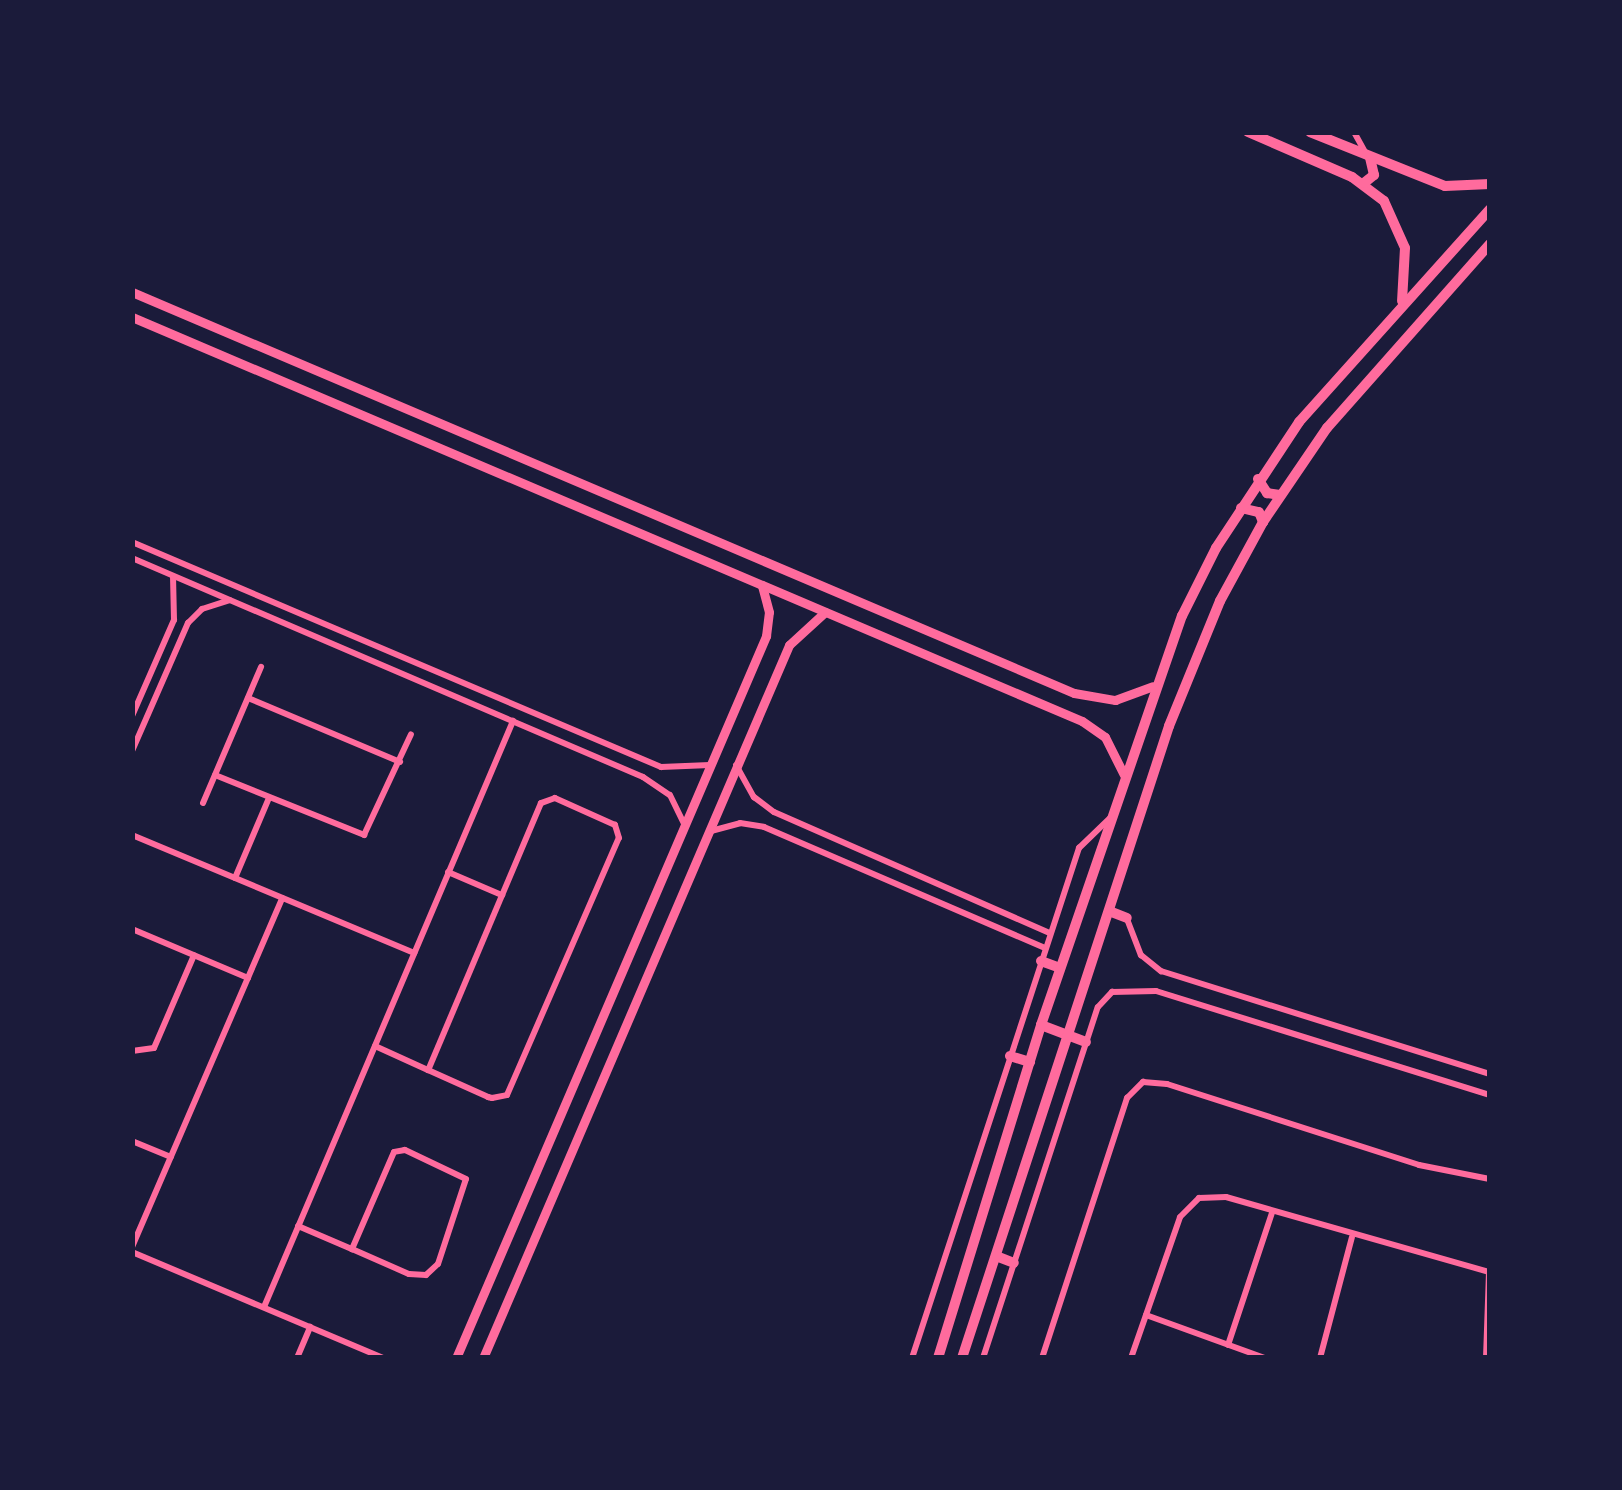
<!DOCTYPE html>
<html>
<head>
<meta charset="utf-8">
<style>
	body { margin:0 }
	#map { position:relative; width:1622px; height:1490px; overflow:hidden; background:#1b1b3a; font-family:Mulish,sans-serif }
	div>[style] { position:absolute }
	.minor>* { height:6px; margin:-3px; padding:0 3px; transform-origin:3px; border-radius:3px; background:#ff6b9d }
	.tertiary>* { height:9px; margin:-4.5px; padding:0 4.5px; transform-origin:4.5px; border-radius:4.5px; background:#ff6b9d }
	.secondary>* { height:10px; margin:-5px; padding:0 5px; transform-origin:5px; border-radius:5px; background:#ff6b9d }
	span { translate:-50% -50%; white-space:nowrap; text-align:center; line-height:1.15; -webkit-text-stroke:10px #1b1b3a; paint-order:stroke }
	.frame { position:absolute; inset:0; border:135px solid #1b1b3a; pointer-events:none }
</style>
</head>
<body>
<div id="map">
	<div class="minor">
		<i style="left:1354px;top:132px;width:25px;rotate:61deg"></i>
		<i style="left:132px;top:542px;width:575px;rotate:23.04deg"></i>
		<i style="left:661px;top:767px;width:49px;rotate:-2.3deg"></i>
		<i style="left:132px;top:558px;width:556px;rotate:23.2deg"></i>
		<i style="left:643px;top:777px;width:32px;rotate:34deg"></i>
		<i style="left:670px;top:795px;width:32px;rotate:64deg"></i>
		<i style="left:248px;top:698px;width:165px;rotate:22.8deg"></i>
		<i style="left:132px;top:716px;width:105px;rotate:-66.4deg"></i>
		<i style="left:174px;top:620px;width:43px;rotate:-91.3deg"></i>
		<i style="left:132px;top:751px;width:140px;rotate:-66.4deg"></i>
		<i style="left:188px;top:623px;width:20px;rotate:-45deg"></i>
		<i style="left:202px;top:609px;width:29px;rotate:-18deg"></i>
		<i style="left:736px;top:765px;width:37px;rotate:61deg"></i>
		<i style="left:754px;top:797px;width:25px;rotate:37deg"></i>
		<i style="left:774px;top:812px;width:301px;rotate:23.7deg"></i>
		<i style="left:215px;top:775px;width:161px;rotate:21.9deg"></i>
		<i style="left:364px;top:835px;width:111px;rotate:-65deg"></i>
		<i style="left:203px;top:803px;width:148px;rotate:-66.9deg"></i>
		<i style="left:711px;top:831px;width:30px;rotate:-15deg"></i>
		<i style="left:740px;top:823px;width:24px;rotate:9deg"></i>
		<i style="left:764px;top:827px;width:306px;rotate:23.3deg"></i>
		<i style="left:132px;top:835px;width:306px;rotate:22.7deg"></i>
		<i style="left:448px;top:872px;width:59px;rotate:23.1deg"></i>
		<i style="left:235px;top:878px;width:87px;rotate:-67deg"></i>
		<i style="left:1127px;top:919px;width:39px;rotate:69deg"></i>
		<i style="left:1141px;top:955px;width:26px;rotate:39deg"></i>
		<i style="left:1161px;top:971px;width:345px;rotate:17.4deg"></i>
		<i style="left:132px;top:929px;width:126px;rotate:22.9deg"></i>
		<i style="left:375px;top:1046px;width:58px;rotate:24.4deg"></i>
		<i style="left:428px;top:1070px;width:66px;rotate:24.2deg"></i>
		<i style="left:488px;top:1097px;width:4px;rotate:14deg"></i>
		<i style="left:492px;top:1098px;width:15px;rotate:-11deg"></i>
		<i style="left:507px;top:1095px;width:280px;rotate:-66.5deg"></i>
		<i style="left:619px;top:838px;width:14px;rotate:-107deg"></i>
		<i style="left:615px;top:825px;width:66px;rotate:-155.8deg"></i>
		<i style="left:555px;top:798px;width:15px;rotate:160deg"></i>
		<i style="left:541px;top:803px;width:290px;rotate:112.9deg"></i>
		<i style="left:132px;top:1051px;width:22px;rotate:-8deg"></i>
		<i style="left:154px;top:1048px;width:101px;rotate:-66.7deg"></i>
		<i style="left:132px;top:1141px;width:42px;rotate:22.3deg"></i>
		<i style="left:298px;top:1226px;width:59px;rotate:23.1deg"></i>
		<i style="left:352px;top:1249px;width:62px;rotate:23.7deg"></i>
		<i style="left:409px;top:1274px;width:17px;rotate:3deg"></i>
		<i style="left:426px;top:1275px;width:16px;rotate:-43deg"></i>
		<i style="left:438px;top:1264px;width:89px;rotate:-71.8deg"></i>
		<i style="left:466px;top:1179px;width:68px;rotate:-154.6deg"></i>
		<i style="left:405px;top:1150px;width:11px;rotate:170deg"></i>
		<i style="left:394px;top:1152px;width:106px;rotate:113.4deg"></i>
		<i style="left:132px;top:1247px;width:380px;rotate:-66.7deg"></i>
		<i style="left:132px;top:1252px;width:272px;rotate:22.9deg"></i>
		<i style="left:264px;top:1307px;width:637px;rotate:-66.98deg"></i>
		<i style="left:1146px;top:1315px;width:127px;rotate:19.9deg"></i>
		<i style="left:1228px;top:1345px;width:139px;rotate:-71.6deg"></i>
		<i style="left:297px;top:1358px;width:34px;rotate:-67deg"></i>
		<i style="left:912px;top:1358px;width:537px;rotate:-71.87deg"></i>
		<i style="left:1079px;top:848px;width:43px;rotate:-44.1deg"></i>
		<i style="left:983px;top:1358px;width:369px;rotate:-71.9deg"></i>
		<i style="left:1098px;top:1007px;width:21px;rotate:-47deg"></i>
		<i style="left:1112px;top:992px;width:44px;rotate:-1.3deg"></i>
		<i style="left:1156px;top:991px;width:350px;rotate:17.3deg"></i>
		<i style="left:1042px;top:1358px;width:274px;rotate:-71.9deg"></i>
		<i style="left:1127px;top:1098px;width:23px;rotate:-45deg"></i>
		<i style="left:1143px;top:1082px;width:24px;rotate:5deg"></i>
		<i style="left:1167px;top:1084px;width:265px;rotate:17.8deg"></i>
		<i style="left:1419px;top:1165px;width:72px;rotate:11.2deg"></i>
		<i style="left:1131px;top:1358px;width:149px;rotate:-70.8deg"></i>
		<i style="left:1180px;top:1217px;width:27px;rotate:-45deg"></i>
		<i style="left:1199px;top:1198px;width:27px;rotate:-2deg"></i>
		<i style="left:1226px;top:1197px;width:274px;rotate:15.9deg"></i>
		<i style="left:1320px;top:1358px;width:125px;rotate:-75.2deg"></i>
		<i style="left:1486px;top:1358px;width:86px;rotate:-88deg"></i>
	</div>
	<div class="tertiary">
		<i style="left:132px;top:292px;width:1024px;rotate:23.06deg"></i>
		<i style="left:1074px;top:693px;width:42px;rotate:9.7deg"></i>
		<i style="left:1115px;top:700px;width:40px;rotate:-20.2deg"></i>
		<i style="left:132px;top:317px;width:1032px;rotate:23.04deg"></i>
		<i style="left:1082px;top:721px;width:28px;rotate:35deg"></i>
		<i style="left:1105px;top:737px;width:42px;rotate:63.4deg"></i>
		<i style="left:456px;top:1358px;width:786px;rotate:-66.76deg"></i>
		<i style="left:766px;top:636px;width:24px;rotate:-83deg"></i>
		<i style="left:769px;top:612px;width:28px;rotate:-105deg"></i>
		<i style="left:483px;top:1358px;width:776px;rotate:-66.77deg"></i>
		<i style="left:789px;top:645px;width:49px;rotate:-42.5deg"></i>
	</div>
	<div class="secondary">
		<i style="left:1248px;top:132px;width:113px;rotate:23.4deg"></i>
		<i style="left:1352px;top:177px;width:40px;rotate:37deg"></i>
		<i style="left:1384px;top:201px;width:51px;rotate:65.9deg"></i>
		<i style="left:1405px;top:248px;width:53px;rotate:93.2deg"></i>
		<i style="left:1310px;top:132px;width:145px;rotate:21.8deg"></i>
		<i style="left:1445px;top:186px;width:45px;rotate:-2.5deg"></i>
		<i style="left:1364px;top:183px;width:13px;rotate:-39deg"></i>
		<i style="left:1374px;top:175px;width:17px;rotate:-103deg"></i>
		<i style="left:1258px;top:479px;width:17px;rotate:57deg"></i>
		<i style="left:1267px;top:493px;width:13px;rotate:9deg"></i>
		<i style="left:1241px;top:508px;width:18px;rotate:13deg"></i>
		<i style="left:1259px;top:512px;width:11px;rotate:68deg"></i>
		<i style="left:1109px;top:911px;width:19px;rotate:21deg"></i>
		<i style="left:1041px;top:961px;width:20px;rotate:20deg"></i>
		<i style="left:1041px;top:1025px;width:48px;rotate:20.7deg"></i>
		<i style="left:1010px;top:1056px;width:21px;rotate:17deg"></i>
		<i style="left:996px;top:1256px;width:19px;rotate:21deg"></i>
		<i style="left:938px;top:1358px;width:349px;rotate:-72.8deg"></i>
		<i style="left:1041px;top:1025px;width:433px;rotate:-71deg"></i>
		<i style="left:1182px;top:616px;width:76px;rotate:-63.4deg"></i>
		<i style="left:1216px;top:548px;width:151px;rotate:-56.6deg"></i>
		<i style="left:1299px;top:422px;width:286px;rotate:-48.1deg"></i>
		<i style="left:962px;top:1358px;width:665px;rotate:-71.86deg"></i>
		<i style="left:1169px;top:726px;width:135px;rotate:-67.8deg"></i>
		<i style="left:1220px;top:601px;width:90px;rotate:-61.4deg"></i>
		<i style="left:1263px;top:522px;width:114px;rotate:-55.8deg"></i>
		<i style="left:1327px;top:428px;width:246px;rotate:-48.5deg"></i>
	</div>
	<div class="frame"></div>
</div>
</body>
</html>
